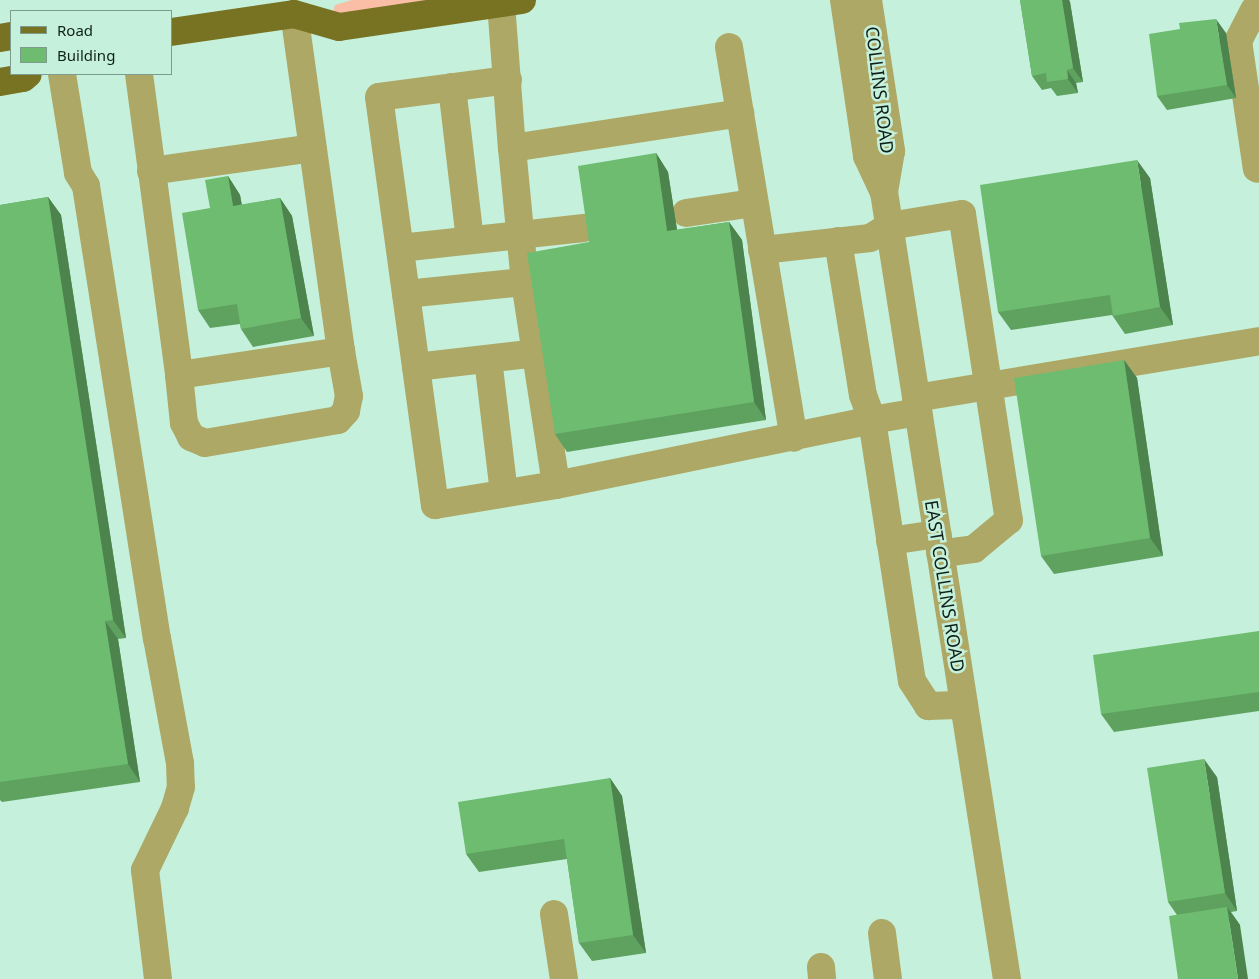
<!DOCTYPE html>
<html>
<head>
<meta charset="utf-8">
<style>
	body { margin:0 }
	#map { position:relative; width:1259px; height:979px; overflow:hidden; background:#c5f1dc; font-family:"Noto Sans",sans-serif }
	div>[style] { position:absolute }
	.green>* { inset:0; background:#f9bea5 }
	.minor>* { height:28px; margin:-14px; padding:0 14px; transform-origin:14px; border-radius:14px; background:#ada866 }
	.major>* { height:28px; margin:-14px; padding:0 14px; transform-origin:14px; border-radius:14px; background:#787223 }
	.wall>* { inset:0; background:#5fa260 }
	.shaded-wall>* { inset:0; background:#4d844e }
	.building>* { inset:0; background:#6ebc70 }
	span { translate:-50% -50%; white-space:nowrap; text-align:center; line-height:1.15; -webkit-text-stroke:5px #c5f1dc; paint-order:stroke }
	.street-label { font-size:18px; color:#0f2019 }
	.legend { position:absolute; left:10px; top:10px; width:162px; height:65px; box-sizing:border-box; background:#c5f1dc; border:1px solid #7c9d8e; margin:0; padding:6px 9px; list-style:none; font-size:15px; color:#0f2019 }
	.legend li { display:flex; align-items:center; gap:10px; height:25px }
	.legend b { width:25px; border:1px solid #7c9d8e }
</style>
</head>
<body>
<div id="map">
	<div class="green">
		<i style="clip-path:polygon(352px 0,437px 0,336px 15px,333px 12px,335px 5px)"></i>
	</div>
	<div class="minor">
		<i style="left:844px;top:0;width:158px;rotate:81.6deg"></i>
		<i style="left:867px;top:156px;width:40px;rotate:65deg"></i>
		<i style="left:884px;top:192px;width:797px;rotate:81.12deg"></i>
		<i style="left:868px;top:0;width:153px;rotate:81.3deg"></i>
		<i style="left:891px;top:151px;width:42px;rotate:99.7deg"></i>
		<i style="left:501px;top:3px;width:145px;rotate:85.7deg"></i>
		<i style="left:512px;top:148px;width:231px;rotate:-8.7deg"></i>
		<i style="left:1254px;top:10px;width:35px;rotate:117deg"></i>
		<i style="left:1238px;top:41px;width:129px;rotate:81.6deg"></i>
		<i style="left:729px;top:47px;width:396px;rotate:80.6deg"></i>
		<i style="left:62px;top:74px;width:100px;rotate:80.8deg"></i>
		<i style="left:78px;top:173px;width:15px;rotate:58deg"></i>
		<i style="left:86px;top:186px;width:458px;rotate:81.1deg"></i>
		<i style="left:157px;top:638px;width:127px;rotate:79.6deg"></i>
		<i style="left:180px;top:763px;width:24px;rotate:88deg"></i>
		<i style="left:181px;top:787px;width:22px;rotate:106deg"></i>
		<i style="left:175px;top:808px;width:69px;rotate:115.8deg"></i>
		<i style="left:145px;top:870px;width:110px;rotate:83.2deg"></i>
		<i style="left:139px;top:74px;width:304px;rotate:82.4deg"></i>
		<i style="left:179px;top:375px;width:164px;rotate:-8.4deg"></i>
		<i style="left:341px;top:351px;width:340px;rotate:-97.9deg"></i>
		<i style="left:508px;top:80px;width:130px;rotate:172.5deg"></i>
		<i style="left:379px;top:97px;width:412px;rotate:82.2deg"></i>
		<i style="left:435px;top:505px;width:123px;rotate:-9.4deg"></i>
		<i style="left:452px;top:87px;width:154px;rotate:83.3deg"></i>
		<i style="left:512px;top:148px;width:135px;rotate:84.5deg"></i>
		<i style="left:525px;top:282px;width:205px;rotate:81.3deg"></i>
		<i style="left:556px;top:485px;width:323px;rotate:-11.6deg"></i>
		<i style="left:872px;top:420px;width:264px;rotate:81.3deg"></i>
		<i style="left:912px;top:681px;width:30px;rotate:57deg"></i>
		<i style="left:928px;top:706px;width:36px;rotate:-2deg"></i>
		<i style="left:151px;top:171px;width:163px;rotate:-8.1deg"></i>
		<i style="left:686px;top:213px;width:69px;rotate:-8.4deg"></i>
		<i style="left:838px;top:241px;width:156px;rotate:80.8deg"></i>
		<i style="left:863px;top:395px;width:27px;rotate:70deg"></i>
		<i style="left:872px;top:420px;width:47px;rotate:-9.9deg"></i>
		<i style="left:400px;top:248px;width:185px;rotate:-6.2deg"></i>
		<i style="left:762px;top:250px;width:109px;rotate:-6.3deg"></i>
		<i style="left:870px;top:238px;width:22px;rotate:-32deg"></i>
		<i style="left:889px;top:226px;width:74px;rotate:-9.3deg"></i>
		<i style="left:962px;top:214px;width:310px;rotate:81.3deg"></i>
		<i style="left:1009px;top:520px;width:45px;rotate:140.4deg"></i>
		<i style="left:974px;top:549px;width:34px;rotate:172deg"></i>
		<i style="left:406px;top:294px;width:120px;rotate:-5.8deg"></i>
		<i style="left:488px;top:359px;width:135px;rotate:83.2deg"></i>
		<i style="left:416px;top:367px;width:122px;rotate:-6.6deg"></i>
		<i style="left:179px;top:375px;width:48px;rotate:84.1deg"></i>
		<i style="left:184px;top:423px;width:16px;rotate:63deg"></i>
		<i style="left:191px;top:437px;width:15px;rotate:23deg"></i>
		<i style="left:205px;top:443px;width:135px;rotate:-9.8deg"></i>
		<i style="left:338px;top:420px;width:12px;rotate:-48deg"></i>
		<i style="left:346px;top:411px;width:15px;rotate:-79deg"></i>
		<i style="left:349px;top:396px;width:46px;rotate:-100.1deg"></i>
		<i style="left:916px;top:398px;width:348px;rotate:-9.4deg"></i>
		<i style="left:890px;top:541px;width:48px;rotate:-8.5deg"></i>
		<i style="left:554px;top:914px;width:66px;rotate:81.3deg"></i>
		<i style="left:882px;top:933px;width:46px;rotate:82.6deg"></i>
		<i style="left:821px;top:967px;width:12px;rotate:85deg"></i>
	</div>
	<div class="major">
		<i style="left:171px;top:32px;width:124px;rotate:-8.3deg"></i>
		<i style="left:294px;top:14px;width:47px;rotate:16.1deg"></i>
		<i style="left:339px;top:27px;width:185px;rotate:-8.4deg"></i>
		<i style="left:0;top:38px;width:11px;rotate:-10deg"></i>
		<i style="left:0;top:82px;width:23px;rotate:-10deg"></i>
		<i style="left:23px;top:78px;width:6px;rotate:-39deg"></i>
	</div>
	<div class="wall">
		<i style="clip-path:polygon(1020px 0,1069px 0,1070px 2px,1083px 82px,1076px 83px,1078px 93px,1057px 96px,1051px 88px,1042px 90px,1032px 76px)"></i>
		<i style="clip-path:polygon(1226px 33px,1236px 98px,1167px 110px,1157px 96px)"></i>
		<i style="clip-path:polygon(656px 153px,668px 172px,677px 230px,729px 222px,742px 240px,766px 420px,567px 452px,555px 434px,589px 242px)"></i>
		<i style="clip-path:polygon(228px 176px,240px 195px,242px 205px,280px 198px,292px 216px,314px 336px,253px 347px,241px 329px,240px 324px,210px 328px,198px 310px)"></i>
		<i style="clip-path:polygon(1150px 178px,1173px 325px,1125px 334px,1112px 315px,1011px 330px,998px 312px)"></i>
		<i style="clip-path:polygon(48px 197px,61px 215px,126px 638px,118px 639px,140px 782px,2px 802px,0 800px,0 205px)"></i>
		<i style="clip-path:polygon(1124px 360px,1137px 378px,1163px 556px,1054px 574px,1041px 556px)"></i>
		<i style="clip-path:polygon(1259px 631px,1259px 711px,1114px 732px,1101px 714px)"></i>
		<i style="clip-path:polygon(1217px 777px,1237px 911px,1231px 912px,1240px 925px,1177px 915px,1168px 902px)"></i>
		<i style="clip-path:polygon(610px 778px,622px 796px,646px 953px,592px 961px,579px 943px,567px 859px,479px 872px,466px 854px)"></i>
	</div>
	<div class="shaded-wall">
		<i style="clip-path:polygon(1062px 0,1069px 0,1070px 2px,1083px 82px,1073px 68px)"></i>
		<i style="clip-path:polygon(1216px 19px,1226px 33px,1236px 98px,1227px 85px)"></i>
		<i style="clip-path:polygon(1067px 70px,1076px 83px,1078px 93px,1068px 79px)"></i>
		<i style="clip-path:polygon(656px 153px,668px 172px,680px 249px,667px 231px)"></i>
		<i style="clip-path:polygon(1137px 160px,1150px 178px,1173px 325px,1160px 307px)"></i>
		<i style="clip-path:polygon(228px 176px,240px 195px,245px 224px,233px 206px)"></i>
		<i style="clip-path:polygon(48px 197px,61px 215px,126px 638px,113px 620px)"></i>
		<i style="clip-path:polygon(280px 198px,292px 216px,314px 336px,301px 318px)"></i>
		<i style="clip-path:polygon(729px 222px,742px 240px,766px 420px,754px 402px)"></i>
		<i style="clip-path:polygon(1124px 360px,1137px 378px,1163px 556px,1150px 538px)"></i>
		<i style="clip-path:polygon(105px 621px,118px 639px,140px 782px,128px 764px)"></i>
		<i style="clip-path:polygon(1204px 759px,1217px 777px,1237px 911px,1225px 893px)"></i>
		<i style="clip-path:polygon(610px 778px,622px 796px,646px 953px,633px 935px)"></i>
		<i style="clip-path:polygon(1227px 907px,1240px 925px,1248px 979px,1238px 979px)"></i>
	</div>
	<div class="building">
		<i style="clip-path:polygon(1020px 0,1062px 0,1073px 68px,1067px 70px,1068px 79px,1047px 82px,1046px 73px,1032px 76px)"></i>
		<i style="clip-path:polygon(1216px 19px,1227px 85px,1157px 96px,1149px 34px,1180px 29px,1179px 23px)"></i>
		<i style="clip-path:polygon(656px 153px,667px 231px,729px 222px,754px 402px,555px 434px,527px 253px,589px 242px,578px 166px)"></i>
		<i style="clip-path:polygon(1137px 160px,1160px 307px,1113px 316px,1110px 295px,998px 312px,980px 185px)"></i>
		<i style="clip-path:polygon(228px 176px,233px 206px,280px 198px,301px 318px,241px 329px,237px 304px,198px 310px,182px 213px,210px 208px,205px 180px)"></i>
		<i style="clip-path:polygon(48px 197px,113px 620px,105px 621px,128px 764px,0 782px,0 205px)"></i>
		<i style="clip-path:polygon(1124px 360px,1150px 538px,1041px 556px,1014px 378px)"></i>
		<i style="clip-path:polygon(1259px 631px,1259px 692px,1101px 714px,1093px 655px)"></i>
		<i style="clip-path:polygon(1204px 759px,1225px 893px,1168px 902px,1147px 768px)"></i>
		<i style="clip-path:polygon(610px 778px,633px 935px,579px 943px,564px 839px,466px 854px,458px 802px)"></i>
		<i style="clip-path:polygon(1227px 907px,1238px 979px,1178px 979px,1169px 916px)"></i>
	</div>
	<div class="street-label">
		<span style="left:880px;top:90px;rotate:83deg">COLLINS ROAD</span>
		<span style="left:945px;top:586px;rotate:81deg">EAST COLLINS ROAD</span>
	</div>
	<ul class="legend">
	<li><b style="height:6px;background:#787223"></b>Road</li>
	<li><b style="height:14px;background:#6ebc70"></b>Building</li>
	</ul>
</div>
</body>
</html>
